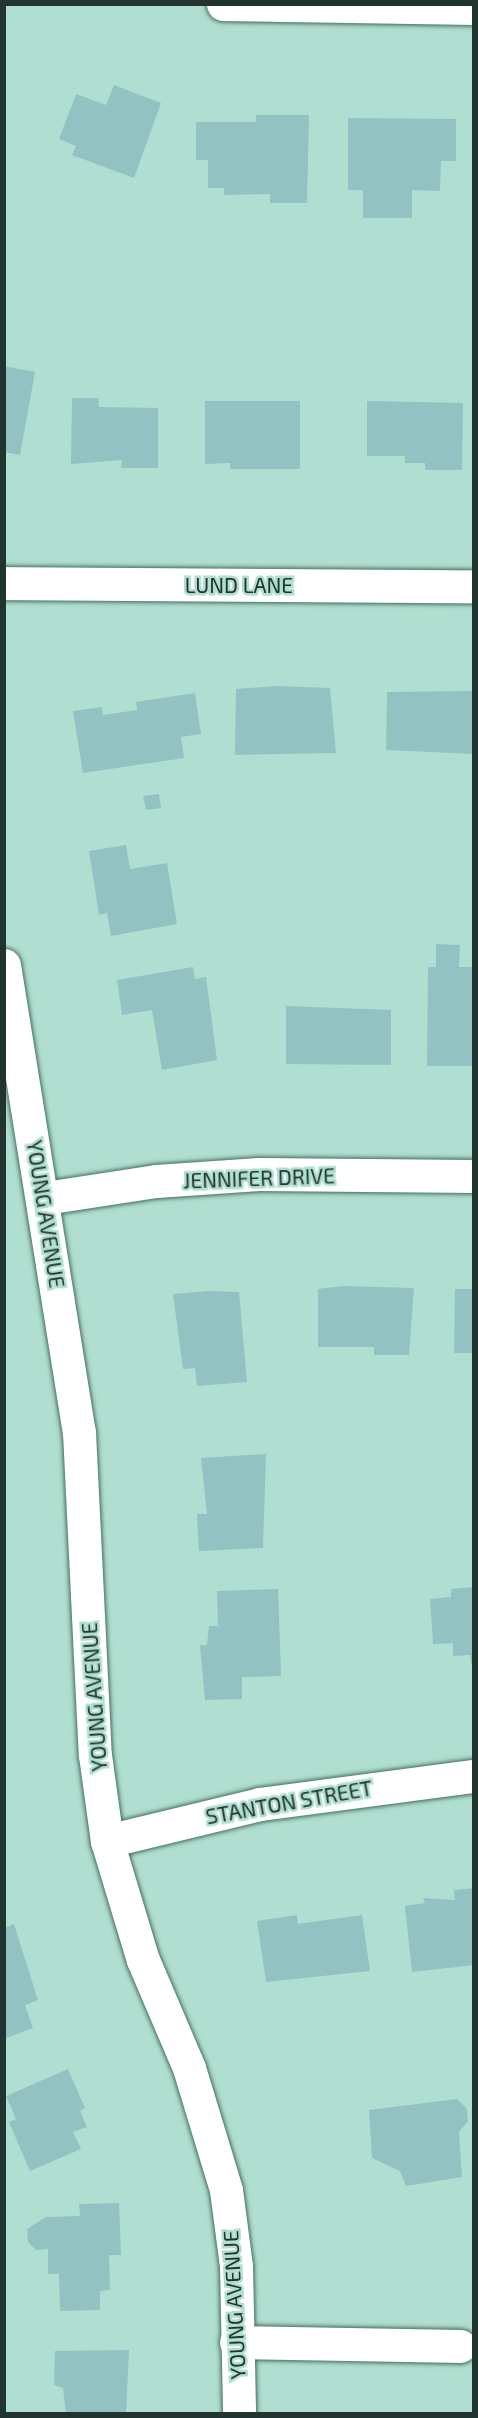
<!DOCTYPE html>
<html>
<head>
<meta charset="utf-8">
<style>
	body { margin:0 }
	#map { position:relative; width:478px; height:2418px; overflow:hidden; background:#b0ded0; font-family:"Exo 2",sans-serif }
	div>[style] { position:absolute }
	.building>* { inset:0; background:#92c3c2 }
	.roads { filter:drop-shadow(0 0 2px #457063) drop-shadow(0 0 2px #457063) }
	.street>* { height:33px; margin:-16.5px; padding:0 16.5px; transform-origin:16.5px; border-radius:16.5px; background:#fff }
	span { translate:-50% -50%; white-space:nowrap; text-align:center; line-height:1.15; -webkit-text-stroke:5px #b0ded0; paint-order:stroke }
	.street-label { font-size:21px; color:#22342f }
	.frame { position:absolute; inset:0; border:6px solid #22342f; pointer-events:none }
</style>
</head>
<body>
<div id="map">
	<div class="building">
		<i style="clip-path:polygon(114px 85px,161px 103px,134px 178px,72px 155px,76px 146px,59px 139px,76px 94px,106px 105px)"></i>
		<i style="clip-path:polygon(256px 115px,309px 115px,307px 203px,270px 203px,270px 194px,224px 195px,224px 188px,208px 188px,208px 160px,196px 160px,196px 122px,256px 122px)"></i>
		<i style="clip-path:polygon(348px 118px,456px 119px,456px 161px,441px 161px,440px 191px,412px 190px,412px 218px,363px 218px,363px 190px,348px 190px)"></i>
		<i style="clip-path:polygon(4px 366px,35px 372px,20px 455px,4px 452px)"></i>
		<i style="clip-path:polygon(72px 398px,98px 398px,99px 407px,158px 408px,158px 468px,121px 468px,122px 460px,71px 464px)"></i>
		<i style="clip-path:polygon(205px 401px,300px 401px,300px 469px,230px 469px,230px 463px,205px 464px)"></i>
		<i style="clip-path:polygon(367px 401px,463px 403px,462px 470px,425px 470px,425px 463px,405px 463px,405px 456px,367px 456px)"></i>
		<i style="clip-path:polygon(276px 686px,330px 688px,336px 753px,235px 755px,236px 689px)"></i>
		<i style="clip-path:polygon(474px 691px,474px 754px,386px 750px,387px 692px)"></i>
		<i style="clip-path:polygon(195px 693px,201px 734px,181px 737px,184px 758px,83px 773px,73px 711px,102px 707px,103px 715px,137px 710px,136px 702px)"></i>
		<i style="clip-path:polygon(159px 794px,161px 808px,146px 810px,143px 796px)"></i>
		<i style="clip-path:polygon(126px 845px,130px 869px,167px 863px,177px 924px,111px 936px,107px 913px,99px 915px,89px 851px)"></i>
		<i style="clip-path:polygon(436px 944px,460px 945px,459px 967px,474px 967px,472px 1066px,427px 1066px,428px 967px,436px 967px)"></i>
		<i style="clip-path:polygon(193px 967px,195px 979px,206px 977px,217px 1060px,162px 1070px,152px 1010px,122px 1015px,117px 980px)"></i>
		<i style="clip-path:polygon(286px 1006px,391px 1010px,391px 1065px,286px 1064px)"></i>
		<i style="clip-path:polygon(343px 1286px,414px 1288px,409px 1355px,374px 1355px,374px 1347px,318px 1347px,318px 1289px)"></i>
		<i style="clip-path:polygon(455px 1289px,474px 1289px,474px 1353px,454px 1353px)"></i>
		<i style="clip-path:polygon(209px 1291px,239px 1292px,247px 1382px,197px 1386px,195px 1368px,183px 1369px,173px 1294px)"></i>
		<i style="clip-path:polygon(266px 1454px,263px 1548px,199px 1551px,197px 1514px,207px 1514px,201px 1458px)"></i>
		<i style="clip-path:polygon(474px 1587px,474px 1663px,471px 1664px,470px 1655px,453px 1656px,453px 1643px,433px 1644px,430px 1599px,451px 1597px,451px 1589px)"></i>
		<i style="clip-path:polygon(278px 1589px,281px 1676px,242px 1677px,242px 1699px,205px 1700px,200px 1645px,207px 1645px,209px 1626px,218px 1626px,217px 1591px)"></i>
		<i style="clip-path:polygon(474px 1888px,474px 1965px,412px 1972px,405px 1906px,425px 1903px,423px 1898px,455px 1900px,454px 1890px)"></i>
		<i style="clip-path:polygon(297px 1915px,298px 1924px,362px 1915px,370px 1971px,266px 1982px,257px 1921px)"></i>
		<i style="clip-path:polygon(14px 1924px,38px 2000px,25px 2005px,33px 2028px,4px 2039px,4px 1928px)"></i>
		<i style="clip-path:polygon(68px 2069px,85px 2108px,80px 2111px,87px 2127px,73px 2132px,81px 2149px,30px 2171px,9px 2122px,16px 2119px,6px 2096px)"></i>
		<i style="clip-path:polygon(457px 2099px,467px 2109px,468px 2121px,459px 2132px,462px 2177px,406px 2186px,400px 2171px,372px 2158px,369px 2110px)"></i>
		<i style="clip-path:polygon(119px 2203px,121px 2255px,109px 2255px,110px 2290px,100px 2291px,100px 2310px,60px 2311px,59px 2274px,48px 2274px,48px 2249px,36px 2250px,28px 2242px,27px 2229px,46px 2217px,80px 2216px,79px 2204px)"></i>
		<i style="clip-path:polygon(129px 2350px,126px 2414px,66px 2414px,63px 2388px,54px 2385px,55px 2351px)"></i>
	</div>
	<div class="roads">
		<div class="street">
			<i style="left:223px;top:4px;width:251px;rotate:0.9deg"></i>
			<i style="left:4px;top:583px;width:470px;rotate:0.4deg"></i>
			<i style="left:4px;top:965px;width:473px;rotate:80.9deg"></i>
			<i style="left:79px;top:1432px;width:323px;rotate:87.2deg"></i>
			<i style="left:95px;top:1755px;width:87px;rotate:82.1deg"></i>
			<i style="left:107px;top:1841px;width:124px;rotate:73.2deg"></i>
			<i style="left:143px;top:1960px;width:117px;rotate:66.9deg"></i>
			<i style="left:189px;top:2068px;width:127px;rotate:73.1deg"></i>
			<i style="left:226px;top:2190px;width:77px;rotate:82.5deg"></i>
			<i style="left:236px;top:2266px;width:148px;rotate:88.8deg"></i>
			<i style="left:45px;top:1198px;width:112px;rotate:-8.7deg"></i>
			<i style="left:156px;top:1181px;width:103px;rotate:-3.9deg"></i>
			<i style="left:259px;top:1174px;width:215px;rotate:0.5deg"></i>
			<i style="left:107px;top:1841px;width:157px;rotate:-13.6deg"></i>
			<i style="left:260px;top:1804px;width:216px;rotate:-7.5deg"></i>
			<i style="left:236px;top:2342px;width:224px;rotate:1deg"></i>
		</div>
	</div>
	<div class="street-label">
		<span style="left:239px;top:585px">LUND LANE</span>
		<span style="left:259px;top:1178px;rotate:-2deg">JENNIFER DRIVE</span>
		<span style="left:46px;top:1214px;rotate:81deg">YOUNG AVENUE</span>
		<span style="left:94px;top:1697px;rotate:-94deg">YOUNG AVENUE</span>
		<span style="left:289px;top:1802px;rotate:-10deg">STANTON STREET</span>
		<span style="left:234px;top:2305px;rotate:-93deg">YOUNG AVENUE</span>
	</div>
	<div class="frame"></div>
</div>
</body>
</html>
